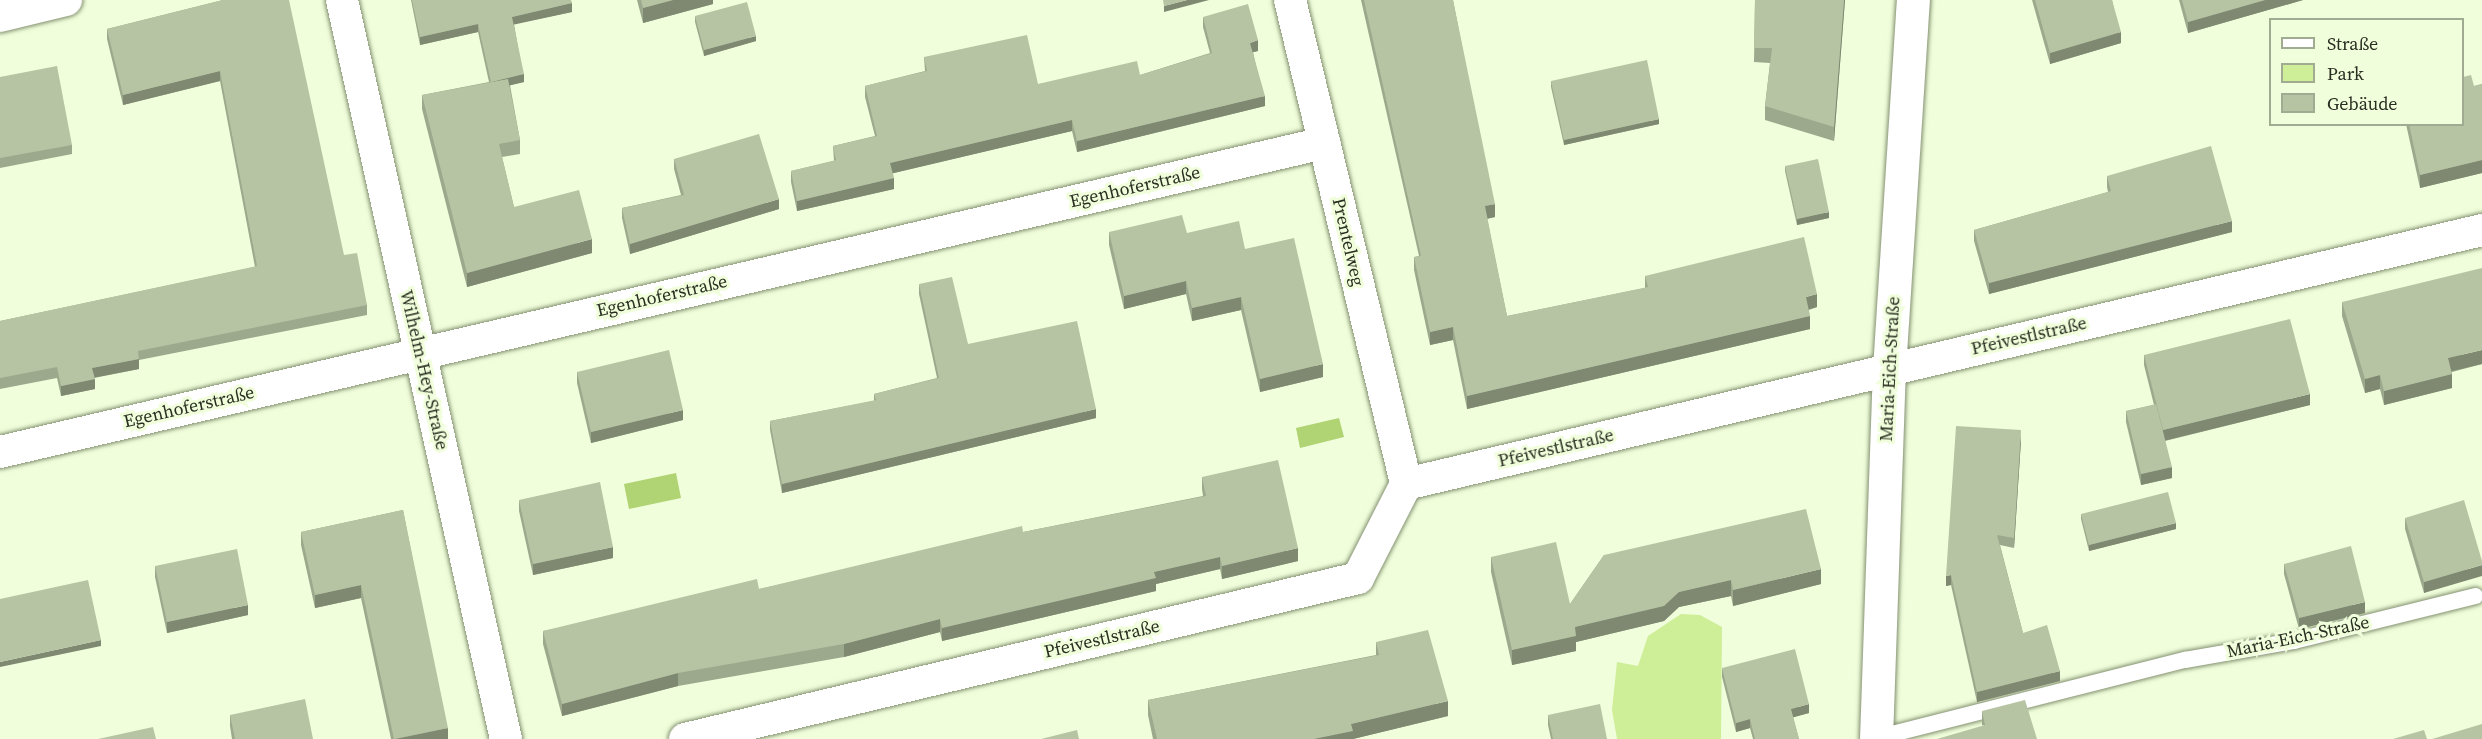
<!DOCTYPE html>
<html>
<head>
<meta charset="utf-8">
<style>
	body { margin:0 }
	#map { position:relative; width:2482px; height:739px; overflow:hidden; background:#f0fedb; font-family:"Source Serif 4",serif }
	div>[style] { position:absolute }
	.green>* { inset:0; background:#ceee98 }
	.water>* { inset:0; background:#b0d373 }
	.roads { filter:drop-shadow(0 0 2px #849171) drop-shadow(0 0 2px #849171) }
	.service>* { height:16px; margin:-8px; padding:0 8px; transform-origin:8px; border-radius:8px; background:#fff }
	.minor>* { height:32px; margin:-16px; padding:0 16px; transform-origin:16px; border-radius:16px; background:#fff }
	.tertiary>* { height:33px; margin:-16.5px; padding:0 16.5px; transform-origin:16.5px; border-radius:16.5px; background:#fff }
	.wall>* { inset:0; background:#9da98c }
	.shaded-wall>* { inset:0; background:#7f8972 }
	.building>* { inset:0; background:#b6c4a3 }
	span { translate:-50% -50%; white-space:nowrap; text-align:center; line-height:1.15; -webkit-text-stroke:6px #f0fedb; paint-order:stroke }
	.street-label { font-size:18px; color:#292e21 }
	.legend { position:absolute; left:2269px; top:18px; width:195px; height:108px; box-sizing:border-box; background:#f0fedb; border:2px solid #a0ab91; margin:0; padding:8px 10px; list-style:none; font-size:18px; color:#292e21 }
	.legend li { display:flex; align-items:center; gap:12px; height:30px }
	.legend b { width:30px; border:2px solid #a0ab91 }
</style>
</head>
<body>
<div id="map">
	<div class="green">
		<i style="clip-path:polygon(1681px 614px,1700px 615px,1722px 627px,1721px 739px,1617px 739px,1612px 710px,1617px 662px,1638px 666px,1648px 636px)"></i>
	</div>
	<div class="water">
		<i style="clip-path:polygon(1339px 418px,1344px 437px,1300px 448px,1296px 428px)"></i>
		<i style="clip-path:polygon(676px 473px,681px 498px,629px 509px,624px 484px)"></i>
	</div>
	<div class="roads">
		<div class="service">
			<i style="left:1876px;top:738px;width:319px;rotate:-14.2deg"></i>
			<i style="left:2185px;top:660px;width:111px;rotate:-9.9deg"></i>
			<i style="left:2294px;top:641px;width:187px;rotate:-13.9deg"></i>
		</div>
		<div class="minor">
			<i style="left:342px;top:0;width:757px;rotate:77.49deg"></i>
			<i style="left:1290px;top:0;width:498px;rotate:76.5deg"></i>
			<i style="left:0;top:16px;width:68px;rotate:-13.6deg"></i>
			<i style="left:0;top:452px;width:1360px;rotate:-13.14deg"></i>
			<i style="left:685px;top:739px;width:692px;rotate:-13.45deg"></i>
			<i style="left:1358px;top:578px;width:106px;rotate:-62.9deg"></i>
			<i style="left:1406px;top:484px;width:1106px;rotate:-13.28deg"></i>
		</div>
		<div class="tertiary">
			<i style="left:1876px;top:739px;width:370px;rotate:-88deg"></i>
			<i style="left:1889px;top:369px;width:370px;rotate:-86.3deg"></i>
		</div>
	</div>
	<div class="wall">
		<i style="clip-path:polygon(223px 0,367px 305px,367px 315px,139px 360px,139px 369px,94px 378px,95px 389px,61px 396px,57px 378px,0 389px,0 321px,255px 267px,220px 81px,123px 105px,107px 39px,107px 29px)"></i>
		<i style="clip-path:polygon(411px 0,571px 0,572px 12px,514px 24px,524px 82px,510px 85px,520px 140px,520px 154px,502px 157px,514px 207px,592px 253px,467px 287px,422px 109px,422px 95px,489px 82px,478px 32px,420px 45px)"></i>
		<i style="clip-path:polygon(637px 0,713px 0,713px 4px,643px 23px)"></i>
		<i style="clip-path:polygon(1361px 0,1453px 0,1495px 217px,1487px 219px,1507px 316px,1645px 288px,1645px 276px,1817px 307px,1809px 310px,1810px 329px,1467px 409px,1453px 340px,1430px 345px,1414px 270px,1414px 257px,1419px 256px)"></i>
		<i style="clip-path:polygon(1755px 0,1845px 0,1834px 141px,1765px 120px,1765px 106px,1770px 63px,1754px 62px)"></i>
		<i style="clip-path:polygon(2032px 0,2112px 0,2121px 43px,2050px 64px)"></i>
		<i style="clip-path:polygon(2179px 0,2303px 0,2188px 33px)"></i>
		<i style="clip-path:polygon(695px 16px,756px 41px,704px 56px,695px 22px)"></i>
		<i style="clip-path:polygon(1203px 17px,1258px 51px,1253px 52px,1265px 106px,1077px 152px,1072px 131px,893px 173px,894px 189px,797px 211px,791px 182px,791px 171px,834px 161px,833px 146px,875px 136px,865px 97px,865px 86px,925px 71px,924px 57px,1038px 84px,1140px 75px,1210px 53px,1203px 27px)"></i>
		<i style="clip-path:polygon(0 77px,72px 145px,72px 154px,0 168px)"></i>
		<i style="clip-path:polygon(1551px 81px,1659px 124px,1564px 145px,1551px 87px)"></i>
		<i style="clip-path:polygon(2482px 84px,2482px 173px,2420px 188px,2406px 124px,2463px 124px,2474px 86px)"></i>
		<i style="clip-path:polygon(674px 159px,779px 209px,630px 254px,622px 218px,622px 208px,681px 195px,674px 169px)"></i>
		<i style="clip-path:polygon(1785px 166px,1829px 218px,1797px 225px,1785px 171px)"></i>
		<i style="clip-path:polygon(2107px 176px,2232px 232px,1989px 294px,1974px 241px,1974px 230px,2108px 192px,2107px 187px)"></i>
		<i style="clip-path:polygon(1109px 232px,1187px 233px,1245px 249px,1323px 377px,1260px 392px,1241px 310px,1192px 321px,1186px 294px,1124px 309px,1109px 245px)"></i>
		<i style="clip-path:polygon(919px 284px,968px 344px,1096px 418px,782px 493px,770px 430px,770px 421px,874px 401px,874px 394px,937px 378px,919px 294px)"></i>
		<i style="clip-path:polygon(2342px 302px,2482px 364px,2452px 372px,2452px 388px,2384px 405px,2380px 389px,2365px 393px,2342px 316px)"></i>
		<i style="clip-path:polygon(2144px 355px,2310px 405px,2165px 441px,2172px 478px,2141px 485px,2126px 422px,2126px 411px,2154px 405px,2144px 365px)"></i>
		<i style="clip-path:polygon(577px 372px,683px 420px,591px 443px,577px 383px)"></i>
		<i style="clip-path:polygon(2021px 440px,2014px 548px,2000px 545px,2023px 633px,2060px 681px,1977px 702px,1951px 585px,1946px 586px)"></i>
		<i style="clip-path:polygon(1202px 477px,1298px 561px,1222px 579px,1220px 569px,1156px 584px,1156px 591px,942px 641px,940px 632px,844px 657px,678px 686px,562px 716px,543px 644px,543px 631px,759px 589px,1023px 532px,1203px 496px,1202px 489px)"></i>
		<i style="clip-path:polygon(519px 500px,613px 558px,533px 575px,519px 511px)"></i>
		<i style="clip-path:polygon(403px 510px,448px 739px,391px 739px,361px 598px,315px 608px,301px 545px,301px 532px)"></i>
		<i style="clip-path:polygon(2081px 514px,2176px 529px,2089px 551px,2081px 519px)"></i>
		<i style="clip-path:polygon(2405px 518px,2482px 561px,2424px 593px,2405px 529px)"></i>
		<i style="clip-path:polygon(1604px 555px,1821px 584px,1733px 606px,1731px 596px,1679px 607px,1664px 621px,1576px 642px,1576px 651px,1512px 665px,1491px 572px,1491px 557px,1570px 604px)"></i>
		<i style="clip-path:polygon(2284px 564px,2365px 613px,2299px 629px,2284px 574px)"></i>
		<i style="clip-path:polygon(155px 566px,248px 615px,167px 633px,155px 577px)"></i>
		<i style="clip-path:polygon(1376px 642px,1448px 716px,1353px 739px,1153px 739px,1148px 715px,1148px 700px,1376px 655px)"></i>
		<i style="clip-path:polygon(1722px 668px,1809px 713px,1793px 717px,1799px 739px,1753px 739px,1750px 728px,1736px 732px,1722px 677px)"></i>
		<i style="clip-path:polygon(1982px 711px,2037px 739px,1982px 725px)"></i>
		<i style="clip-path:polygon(230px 715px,313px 739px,232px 739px,230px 726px)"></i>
		<i style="clip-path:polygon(1548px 715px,1607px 739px,1551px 739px,1548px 725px)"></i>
	</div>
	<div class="shaded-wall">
		<i style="clip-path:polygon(673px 0,713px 0,713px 4px,643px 23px,643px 8px)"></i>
		<i style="clip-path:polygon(1187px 0,1209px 0,1164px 12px,1164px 6px)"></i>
		<i style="clip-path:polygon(1844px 0,1845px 0,1834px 141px,1834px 127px)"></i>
		<i style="clip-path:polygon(2265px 0,2303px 0,2188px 33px,2188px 22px)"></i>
		<i style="clip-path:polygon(572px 3px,572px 12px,512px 25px,512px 17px)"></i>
		<i style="clip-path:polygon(478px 24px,478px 32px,420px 45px,420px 37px)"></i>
		<i style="clip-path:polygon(2121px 32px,2121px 43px,2050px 64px,2050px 53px)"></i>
		<i style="clip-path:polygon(756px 36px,756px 41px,704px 56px,704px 50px)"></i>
		<i style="clip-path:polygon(1258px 40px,1258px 51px,1250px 53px,1250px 43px)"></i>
		<i style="clip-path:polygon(220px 71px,220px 81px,123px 105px,123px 95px)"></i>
		<i style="clip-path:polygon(524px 74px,524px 82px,491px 90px,491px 82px)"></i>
		<i style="clip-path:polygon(1265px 96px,1265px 106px,1077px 152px,1077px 141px)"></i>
		<i style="clip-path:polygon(1659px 119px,1659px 124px,1564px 145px,1564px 140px)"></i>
		<i style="clip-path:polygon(1072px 120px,1072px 131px,890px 174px,890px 163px)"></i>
		<i style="clip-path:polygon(2482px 160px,2482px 173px,2420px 188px,2420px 175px)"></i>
		<i style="clip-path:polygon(894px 178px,894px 189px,797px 211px,797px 201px)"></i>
		<i style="clip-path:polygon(779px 199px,779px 209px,630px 254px,630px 244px)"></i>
		<i style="clip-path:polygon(1495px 204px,1495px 217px,1485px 219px,1485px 206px)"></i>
		<i style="clip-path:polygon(1829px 212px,1829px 218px,1797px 225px,1797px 219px)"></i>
		<i style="clip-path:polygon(2232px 221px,2232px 232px,1989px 294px,1989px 283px)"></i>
		<i style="clip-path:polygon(592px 239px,592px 253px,467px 287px,467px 273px)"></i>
		<i style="clip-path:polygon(1186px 281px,1186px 294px,1124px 309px,1124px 296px)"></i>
		<i style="clip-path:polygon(1817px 294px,1817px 307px,1806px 310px,1806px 297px)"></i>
		<i style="clip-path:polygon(1241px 297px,1241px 310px,1192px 321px,1192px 308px)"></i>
		<i style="clip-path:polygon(1810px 316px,1810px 329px,1467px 409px,1467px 396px)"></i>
		<i style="clip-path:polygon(1453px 327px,1453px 340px,1430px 345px,1430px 332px)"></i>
		<i style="clip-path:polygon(2482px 350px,2482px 364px,2448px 372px,2448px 358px)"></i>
		<i style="clip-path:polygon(139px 359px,139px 369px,92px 378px,92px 368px)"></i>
		<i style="clip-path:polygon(1323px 364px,1323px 377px,1260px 392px,1260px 379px)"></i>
		<i style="clip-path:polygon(2452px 374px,2452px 388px,2384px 405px,2384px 391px)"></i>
		<i style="clip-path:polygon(2380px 375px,2380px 389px,2365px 393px,2365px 379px)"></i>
		<i style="clip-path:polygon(95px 379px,95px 389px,61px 396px,61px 386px)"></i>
		<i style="clip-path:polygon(2310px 394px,2310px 405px,2163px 441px,2163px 430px)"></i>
		<i style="clip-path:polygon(1096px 409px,1096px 418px,782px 493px,782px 484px)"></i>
		<i style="clip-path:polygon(683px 410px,683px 420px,591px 443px,591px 432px)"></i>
		<i style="clip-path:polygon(2021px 430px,2021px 440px,2014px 548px,2014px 538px)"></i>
		<i style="clip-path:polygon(2172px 467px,2172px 478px,2141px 485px,2141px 474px)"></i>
		<i style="clip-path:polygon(2176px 523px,2176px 529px,2089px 551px,2089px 545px)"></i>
		<i style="clip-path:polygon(613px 547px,613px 558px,533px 575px,533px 564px)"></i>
		<i style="clip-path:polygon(1298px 548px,1298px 561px,1222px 579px,1222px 566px)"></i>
		<i style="clip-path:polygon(1220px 557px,1220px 569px,1156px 584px,1156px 591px,942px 641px,942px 628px,1154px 572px)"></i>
		<i style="clip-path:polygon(2482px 565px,2482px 576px,2424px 593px,2424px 582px)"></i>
		<i style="clip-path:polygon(1821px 569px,1821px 584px,1733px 606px,1733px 590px)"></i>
		<i style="clip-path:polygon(1951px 575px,1951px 585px,1946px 586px,1946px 576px)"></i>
		<i style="clip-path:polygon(1731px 580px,1731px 596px,1679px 607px,1664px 621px,1576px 642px,1576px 651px,1512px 665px,1512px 650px,1575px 627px,1679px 592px)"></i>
		<i style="clip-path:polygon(361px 585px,361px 598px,315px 608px,315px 595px)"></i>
		<i style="clip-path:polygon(2365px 602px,2365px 613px,2299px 629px,2299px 618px)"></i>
		<i style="clip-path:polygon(248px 605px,248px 615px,167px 633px,167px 622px)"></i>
		<i style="clip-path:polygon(940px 619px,940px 632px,844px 657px,844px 644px)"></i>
		<i style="clip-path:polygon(101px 640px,101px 646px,0 667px,0 662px)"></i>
		<i style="clip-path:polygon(2060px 671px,2060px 681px,1977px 702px,1977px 692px)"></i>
		<i style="clip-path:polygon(678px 673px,678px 686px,562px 716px,562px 704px)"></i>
		<i style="clip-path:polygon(1448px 701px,1448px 716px,1353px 739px,1314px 739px,1351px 724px)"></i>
		<i style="clip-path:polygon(1809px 704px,1809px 713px,1791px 718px,1791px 709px)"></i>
		<i style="clip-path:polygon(1750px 719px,1750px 728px,1736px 732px,1736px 723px)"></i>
		<i style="clip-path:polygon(448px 728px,448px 739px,396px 739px)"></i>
	</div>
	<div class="building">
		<i style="clip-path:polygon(223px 0,289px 0,344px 255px,357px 253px,367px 305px,138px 351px,139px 359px,92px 368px,95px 379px,61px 386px,57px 367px,0 378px,0 321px,257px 266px,220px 71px,123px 95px,107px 29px)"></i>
		<i style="clip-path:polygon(412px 0,571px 0,572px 3px,512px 17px,524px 74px,491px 82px,478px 24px,420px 37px)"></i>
		<i style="clip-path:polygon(641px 0,673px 0,643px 8px)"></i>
		<i style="clip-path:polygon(1163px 0,1187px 0,1164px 6px)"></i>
		<i style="clip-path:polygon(1364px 0,1453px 0,1495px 204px,1485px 206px,1507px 316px,1648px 287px,1645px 276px,1804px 237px,1817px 294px,1806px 297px,1810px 316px,1467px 396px,1453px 327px,1430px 332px,1414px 257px,1421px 256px)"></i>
		<i style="clip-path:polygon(1755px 0,1844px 0,1834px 127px,1765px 106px,1772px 48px,1754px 48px)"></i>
		<i style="clip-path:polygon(2035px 0,2112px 0,2121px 32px,2050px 53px)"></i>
		<i style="clip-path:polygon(2182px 0,2265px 0,2188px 22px)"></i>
		<i style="clip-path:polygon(747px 2px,756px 36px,704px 50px,695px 16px)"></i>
		<i style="clip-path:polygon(1248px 4px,1258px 40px,1250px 43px,1265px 96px,1077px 141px,1072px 120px,890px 163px,894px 178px,797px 201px,791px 171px,836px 160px,833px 146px,877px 136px,865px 86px,927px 71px,924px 57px,1027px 35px,1038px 84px,1137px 61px,1140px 75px,1212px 53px,1203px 17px)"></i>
		<i style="clip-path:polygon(1647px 60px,1659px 119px,1564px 140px,1551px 81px)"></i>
		<i style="clip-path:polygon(57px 66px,72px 145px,0 158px,0 77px)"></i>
		<i style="clip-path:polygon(2471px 75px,2474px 86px,2482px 84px,2482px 160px,2420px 175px,2409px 124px,2463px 124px,2463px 77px)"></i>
		<i style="clip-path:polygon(508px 79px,520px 140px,499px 144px,514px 207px,579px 190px,592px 239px,467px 273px,422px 95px)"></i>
		<i style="clip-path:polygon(759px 134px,779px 199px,630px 244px,622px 208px,684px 195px,674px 159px)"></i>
		<i style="clip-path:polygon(2211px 146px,2232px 221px,1989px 283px,1974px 230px,2111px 191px,2107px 176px)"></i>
		<i style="clip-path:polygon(1818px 159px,1829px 212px,1797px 219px,1785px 166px)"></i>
		<i style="clip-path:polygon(1182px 215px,1187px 233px,1239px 221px,1245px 249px,1294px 238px,1323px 364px,1260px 379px,1241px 297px,1192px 308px,1186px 281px,1124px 296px,1109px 232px)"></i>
		<i style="clip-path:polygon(2482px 268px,2482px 350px,2448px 358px,2452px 374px,2384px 391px,2380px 375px,2365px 379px,2342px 302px)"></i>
		<i style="clip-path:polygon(952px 277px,968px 344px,1077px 321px,1096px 409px,782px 484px,770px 421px,876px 400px,874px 394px,939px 378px,919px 284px)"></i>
		<i style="clip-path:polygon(2290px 319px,2310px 394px,2163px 430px,2144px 355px)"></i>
		<i style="clip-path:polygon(669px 350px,683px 410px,591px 432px,577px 372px)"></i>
		<i style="clip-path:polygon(2156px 404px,2172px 467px,2141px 474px,2126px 411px)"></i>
		<i style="clip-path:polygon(1956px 426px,2021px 430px,2014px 538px,1997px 535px,2023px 633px,2047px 625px,2060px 671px,1977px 692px,1951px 575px,1946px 576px)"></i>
		<i style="clip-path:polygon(1278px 460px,1298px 548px,1222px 566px,1220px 557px,1154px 572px,1156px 578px,942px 628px,940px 619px,844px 644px,678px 673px,562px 704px,543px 631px,757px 579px,759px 589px,1022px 526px,1023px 532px,1206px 496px,1202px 477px)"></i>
		<i style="clip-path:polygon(600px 482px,613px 547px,533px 564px,519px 500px)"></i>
		<i style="clip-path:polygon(2168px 492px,2176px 523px,2089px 545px,2081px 514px)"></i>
		<i style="clip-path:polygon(2464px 500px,2482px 561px,2482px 565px,2424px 582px,2405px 518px)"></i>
		<i style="clip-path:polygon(1806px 509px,1821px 569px,1733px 590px,1731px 580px,1679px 592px,1664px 606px,1575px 627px,1576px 636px,1512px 650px,1491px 557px,1556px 542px,1570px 604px,1604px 555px)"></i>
		<i style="clip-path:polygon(403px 510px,448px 728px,394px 739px,361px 585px,315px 595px,301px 532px)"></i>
		<i style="clip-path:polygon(2351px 546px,2365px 602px,2299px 618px,2284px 564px)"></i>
		<i style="clip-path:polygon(237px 549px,248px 605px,167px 622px,155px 566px)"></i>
		<i style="clip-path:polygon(88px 580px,101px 640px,0 662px,0 599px)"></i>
		<i style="clip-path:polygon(1428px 630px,1448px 701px,1351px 724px,1353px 731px,1314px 739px,1157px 739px,1148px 700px,1379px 655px,1376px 642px)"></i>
		<i style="clip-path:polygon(1795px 649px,1809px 704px,1791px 709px,1799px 739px,1755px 739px,1750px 719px,1736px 723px,1722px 668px)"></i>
		<i style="clip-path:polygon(305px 699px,313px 739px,235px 739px,230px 715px)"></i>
		<i style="clip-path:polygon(2025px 700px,2037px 739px,1937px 739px,1985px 725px,1982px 711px)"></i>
		<i style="clip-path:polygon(1600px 704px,1607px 739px,1553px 739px,1548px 715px)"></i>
		<i style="clip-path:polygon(2482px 724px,2482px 739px,2432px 739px)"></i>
		<i style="clip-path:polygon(153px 727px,156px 739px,98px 739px)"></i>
		<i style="clip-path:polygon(1077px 730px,1079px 739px,1041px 739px)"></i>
		<i style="clip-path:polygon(2424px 730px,2427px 739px,2393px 739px)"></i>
	</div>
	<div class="street-label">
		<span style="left:1135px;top:187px;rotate:-13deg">Egenhoferstraße</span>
		<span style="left:1348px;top:242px;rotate:77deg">Prentelweg</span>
		<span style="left:662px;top:296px;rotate:-13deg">Egenhoferstraße</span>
		<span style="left:2029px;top:336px;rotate:-13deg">Pfeivestlstraße</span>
		<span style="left:1890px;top:369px;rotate:-87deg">Maria-Eich-Straße</span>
		<span style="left:424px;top:370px;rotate:77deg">Wilhelm-Hey-Straße</span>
		<span style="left:189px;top:407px;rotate:-13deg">Egenhoferstraße</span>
		<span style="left:1556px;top:448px;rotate:-13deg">Pfeivestlstraße</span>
		<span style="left:2298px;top:637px;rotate:-12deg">Maria-Eich-Straße</span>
		<span style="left:1102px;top:639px;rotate:-13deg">Pfeivestlstraße</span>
	</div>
	<ul class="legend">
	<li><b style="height:8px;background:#fff"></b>Straße</li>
	<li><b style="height:16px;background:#ceee98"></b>Park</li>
	<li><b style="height:16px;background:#b6c4a3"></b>Gebäude</li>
	</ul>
</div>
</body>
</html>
